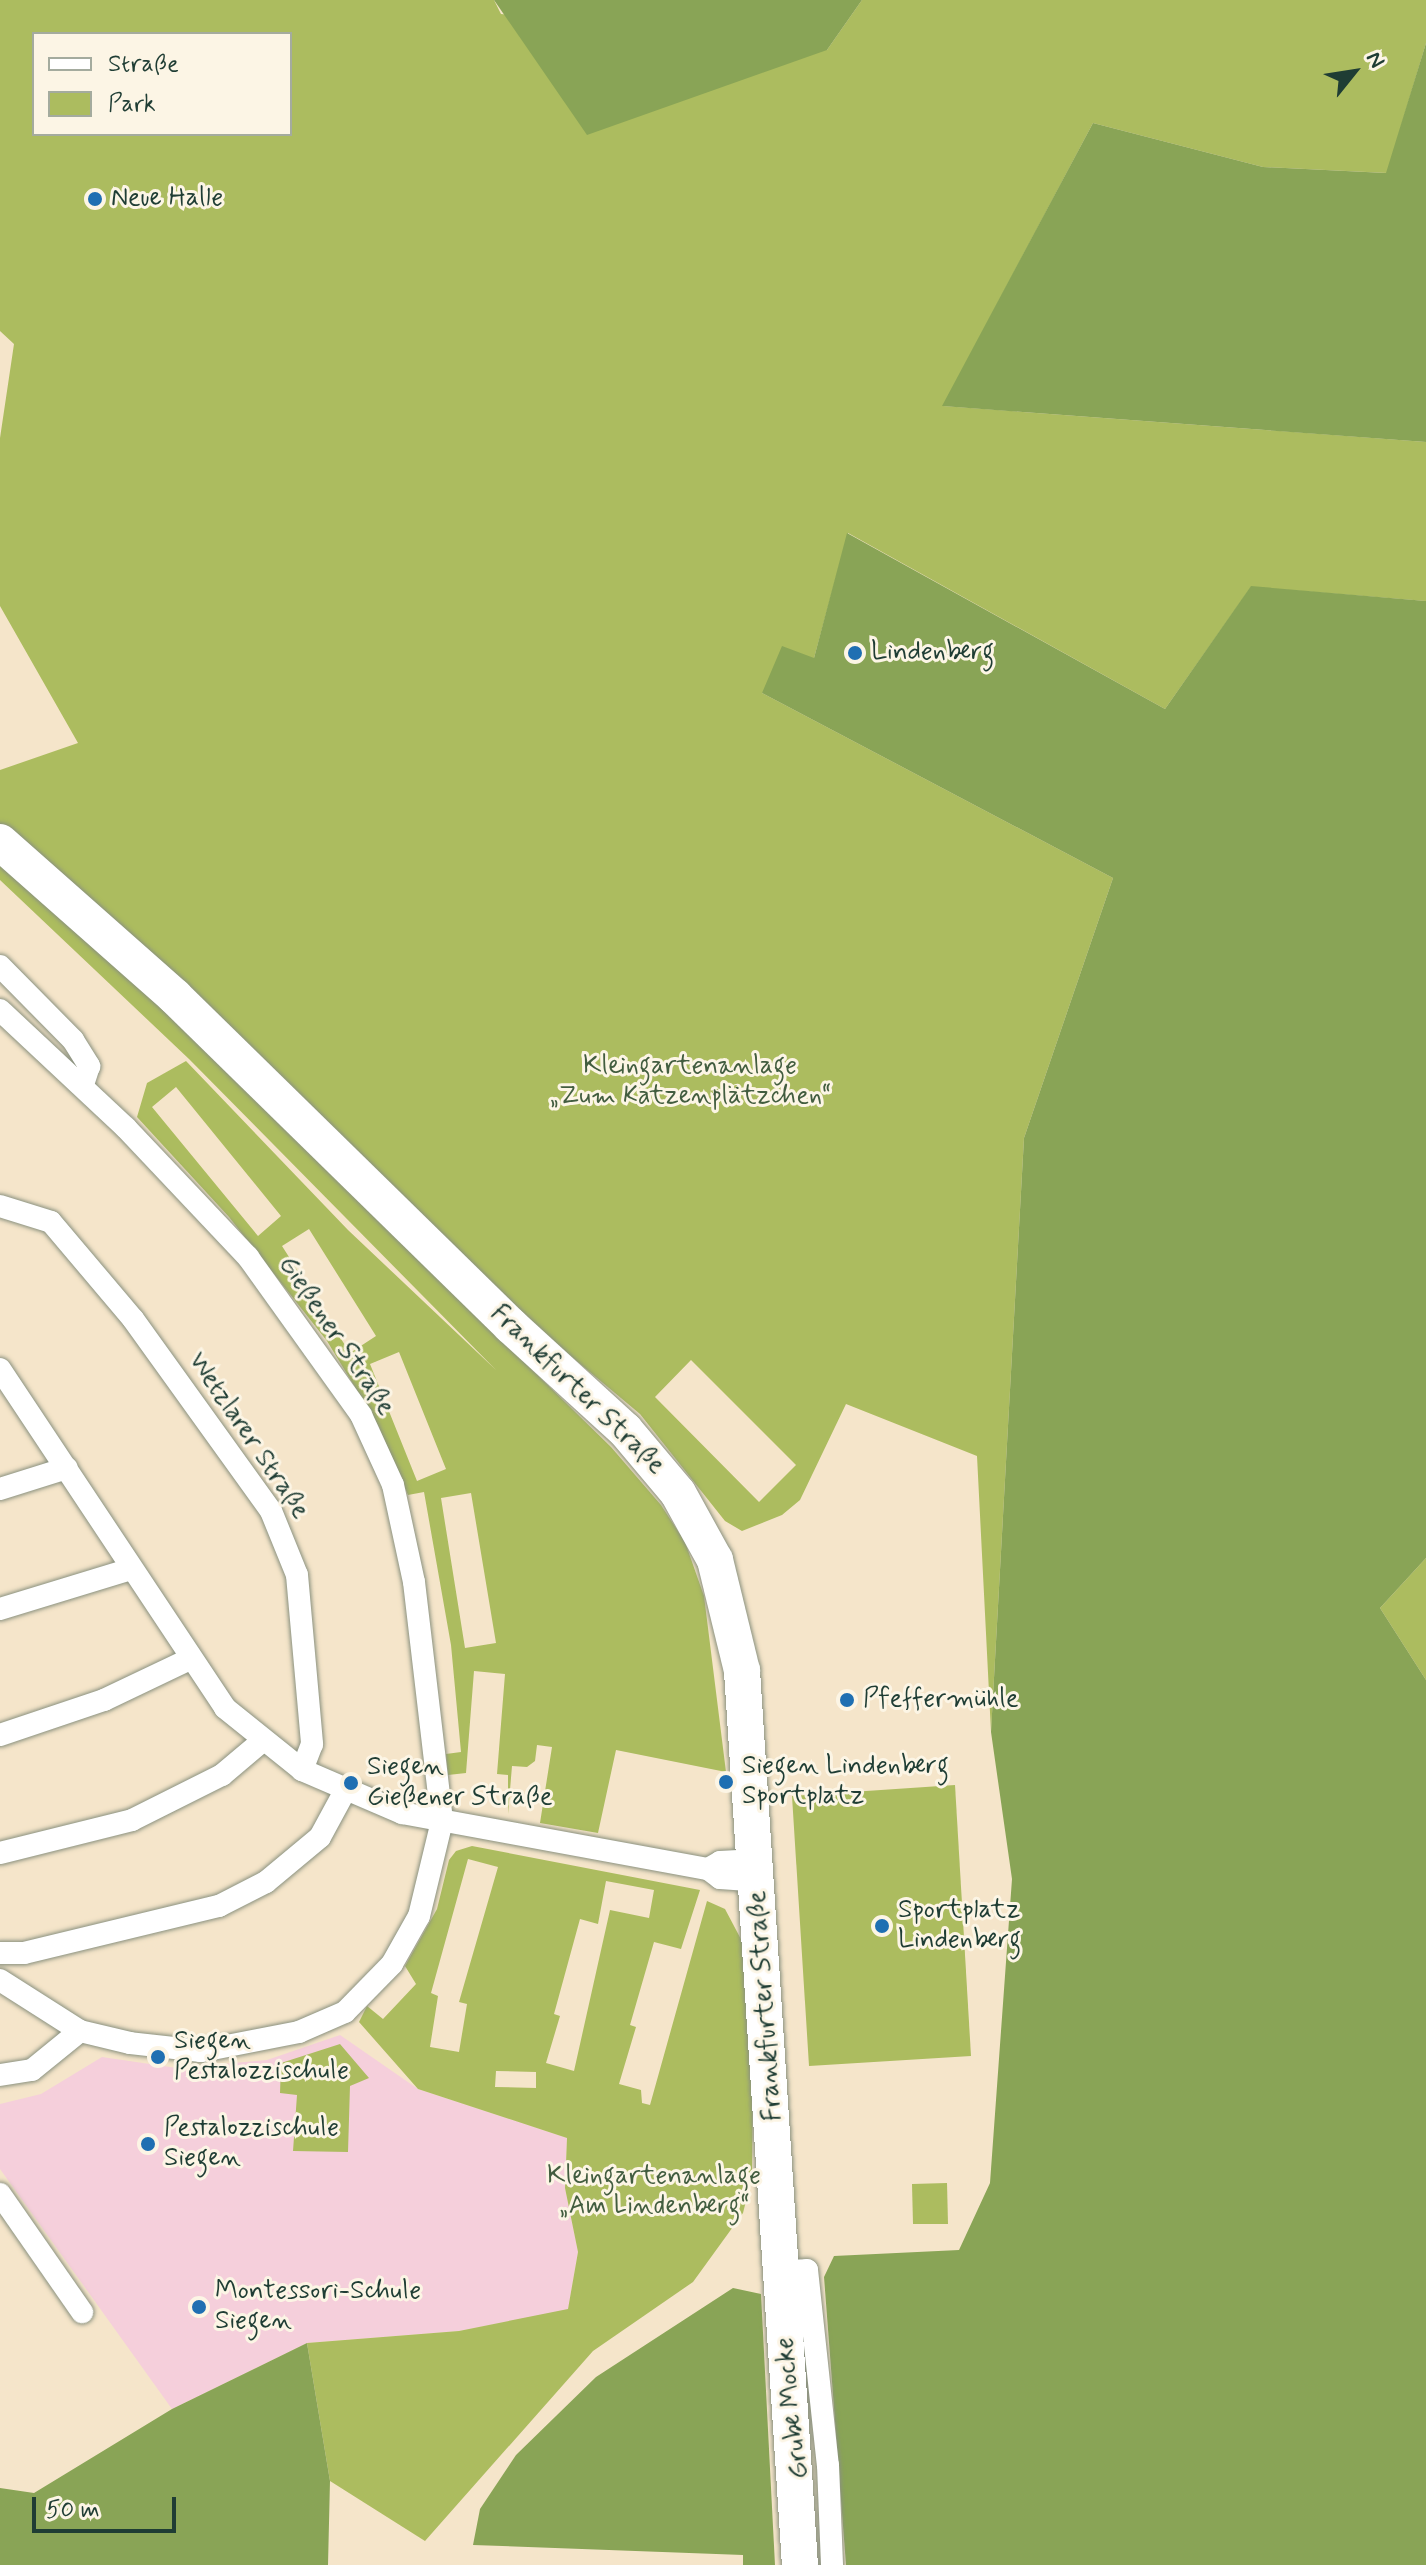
<!DOCTYPE html>
<html>
<head>
<meta charset="utf-8">
<style>
	body { margin:0 }
	#map { position:relative; width:1426px; height:2565px; overflow:hidden; background:#f5e5ca; font-family:Mynerve,sans-serif }
	div>[style] { position:absolute }
	.built>* { inset:0; background:#f5cfdb }
	.green>* { inset:0; background:#acbc5f }
	.forest>* { inset:0; background:#89a456 }
	.roads { filter:drop-shadow(0 0 2px #8a917f) drop-shadow(0 0 2px #8a917f) }
	.street>* { height:22px; margin:-11px; padding:0 11px; transform-origin:11px; border-radius:11px; background:#fff }
	.primary>* { height:36px; margin:-18px; padding:0 18px; transform-origin:18px; border-radius:18px; background:#fff }
	.dots>* { width:22px; height:22px; translate:-50% -50%; box-sizing:border-box; border:4px solid #fcf5e5; border-radius:50% }
	span { translate:-50% -50%; white-space:nowrap; text-align:center; line-height:1.15; -webkit-text-stroke:6px #fcf5e5; paint-order:stroke }
	.poi-label { font-size:26px; color:#1f3d34 }
	.left { translate:0 -50%; text-align:left }
	.park-label { font-size:26px; color:#425d3f }
	.street-label { font-size:26px; color:#1f3d34 }
	.legend { position:absolute; left:32px; top:32px; width:260px; height:104px; box-sizing:border-box; background:#fcf5e5; border:2px solid #a4ab9e; margin:0; padding:10px 14px; list-style:none; font-size:24px; color:#1f3d34 }
	.legend li { display:flex; align-items:center; gap:16px; height:40px }
	.legend b { width:40px; border:2px solid #a4ab9e }
	.north { position:absolute; left:1314px; top:32px; width:80px; height:80px; -webkit-text-stroke:6px #fcf5e5; paint-order:stroke; rotate:60deg; font-size:22px; font-weight:700; line-height:32px; text-align:center; color:#1f3d34 }
	.north::after { content:''; display:block; margin:auto; width:28px; height:36px; background:#1f3d34; clip-path:polygon(50% 0,100% 100%,50% 72%,0 100%) }
	.scale { position:absolute; left:32px; top:2497px; width:144px; height:36px; box-sizing:border-box; border:4px solid #1f3d34; border-top:0; padding-left:10px; font-size:24px; line-height:28px; white-space:nowrap; color:#1f3d34; -webkit-text-stroke:6px #fcf5e5; paint-order:stroke }
</style>
</head>
<body>
<div id="map">
	<div class="built">
		<i style="clip-path:polygon(340px 2035px,418px 2089px,567px 2138px,565px 2188px,578px 2252px,568px 2310px,459px 2331px,307px 2343px,172px 2409px,0 2169px,0 2104px,41px 2094px,102px 2057px,177px 2068px,267px 2060px)"></i>
	</div>
	<div class="green">
		<i style="clip-path:polygon(evenodd,0 0,494px 0,501px 14px,827px 50px,862px 0,1426px 0,1426px 43px,1387px 173px,1263px 167px,1093px 123px,943px 406px,1426px 442px,1426px 601px,1251px 587px,1165px 709px,848px 533px,814px 658px,762px 693px,1113px 878px,1024px 1138px,991px 1732px,977px 1456px,846px 1404px,800px 1500px,782px 1515px,742px 1531px,725px 1521px,640px 1414px,523px 1316px,0 829px,0 770px,78px 743px,0 606px,0 438px,14px 344px,0 331px,0 0,34px 34px,290px 34px,290px 134px,34px 134px,34px 34px,0 0,691px 1360px,796px 1465px,759px 1502px,655px 1397px,691px 1360px)"></i>
		<i style="clip-path:polygon(evenodd,0 849px,611px 1447px,661px 1505px,685px 1542px,704px 1596px,726px 1772px,616px 1750px,598px 1833px,540px 1823px,552px 1747px,537px 1745px,535px 1761px,527px 1767px,512px 1766px,508px 1814px,508px 1775px,497px 1774px,505px 1674px,474px 1671px,466px 1773px,448px 1775px,446px 1754px,461px 1752px,451px 1645px,424px 1492px,408px 1495px,378px 1425px,327px 1341px,229px 1217px,137px 1117px,147px 1083px,186px 1061px,348px 1230px,496px 1370px,189px 1059px,0 880px,0 849px,176px 1087px,281px 1216px,258px 1236px,152px 1107px,176px 1087px,0 849px,309px 1229px,376px 1336px,350px 1353px,282px 1246px,309px 1229px,0 849px,399px 1352px,446px 1469px,417px 1481px,370px 1364px,399px 1352px,0 849px,471px 1493px,496px 1643px,465px 1648px,441px 1498px,471px 1493px)"></i>
		<i style="clip-path:polygon(1426px 1558px,1426px 1680px,1380px 1608px)"></i>
		<i style="clip-path:polygon(955px 1785px,971px 2056px,809px 2066px,792px 1796px)"></i>
		<i style="clip-path:polygon(evenodd,472px 1846px,700px 1890px,681px 1949px,654px 1942px,630px 2025px,636px 2027px,619px 2084px,641px 2090px,642px 2103px,650px 2105px,707px 1901px,725px 1909px,743px 1943px,753px 2081px,752px 2177px,743px 2213px,693px 2282px,593px 2351px,425px 2541px,330px 2481px,307px 2343px,459px 2331px,568px 2309px,578px 2252px,565px 2188px,567px 2138px,418px 2089px,359px 2022px,367px 2006px,383px 2019px,416px 1984px,405px 1966px,437px 1909px,449px 1860px,456px 1851px,472px 1846px,468px 1859px,498px 1867px,459px 2002px,467px 2004px,459px 2052px,430px 2047px,438px 1996px,431px 1993px,468px 1859px,472px 1846px,606px 1881px,654px 1890px,649px 1918px,610px 1910px,574px 2071px,546px 2063px,560px 2016px,554px 2014px,580px 1919px,598px 1924px,606px 1881px,472px 1846px,496px 2071px,536px 2072px,536px 2088px,495px 2087px,496px 2071px)"></i>
		<i style="clip-path:polygon(340px 2044px,369px 2078px,350px 2086px,348px 2152px,293px 2151px,297px 2095px,280px 2093px,281px 2063px)"></i>
		<i style="clip-path:polygon(947px 2183px,948px 2224px,913px 2224px,912px 2184px)"></i>
	</div>
	<div class="forest">
		<i style="clip-path:polygon(494px 0,862px 0,827px 50px,587px 135px)"></i>
		<i style="clip-path:polygon(1426px 43px,1426px 442px,942px 406px,1093px 123px,1263px 167px,1386px 173px)"></i>
		<i style="clip-path:polygon(847px 533px,1165px 709px,1251px 586px,1426px 601px,1426px 1558px,1380px 1608px,1426px 1680px,1426px 2565px,846px 2565px,824px 2277px,834px 2256px,959px 2250px,990px 2183px,1012px 1879px,991px 1732px,1024px 1138px,1113px 878px,762px 693px,782px 646px,814px 658px)"></i>
		<i style="clip-path:polygon(733px 2288px,761px 2294px,775px 2565px,743px 2565px,743px 2555px,473px 2545px,480px 2509px,516px 2455px,596px 2377px)"></i>
		<i style="clip-path:polygon(307px 2343px,330px 2481px,328px 2565px,0 2565px,0 2488px,34px 2493px,172px 2409px)"></i>
	</div>
	<div class="roads">
		<div class="street">
			<i style="left:0;top:966px;width:104px;rotate:45.4deg"></i>
			<i style="left:73px;top:1040px;width:31px;rotate:58deg"></i>
			<i style="left:89px;top:1066px;width:20px;rotate:108deg"></i>
			<i style="left:0;top:1010px;width:173px;rotate:43.1deg"></i>
			<i style="left:126px;top:1128px;width:178px;rotate:46.6deg"></i>
			<i style="left:248px;top:1257px;width:194px;rotate:54.4deg"></i>
			<i style="left:361px;top:1415px;width:77px;rotate:65.4deg"></i>
			<i style="left:393px;top:1485px;width:99px;rotate:77.8deg"></i>
			<i style="left:414px;top:1582px;width:241px;rotate:83.3deg"></i>
			<i style="left:442px;top:1821px;width:98px;rotate:103.6deg"></i>
			<i style="left:419px;top:1916px;width:55px;rotate:119.4deg"></i>
			<i style="left:392px;top:1964px;width:67px;rotate:134.4deg"></i>
			<i style="left:345px;top:2012px;width:50px;rotate:156.5deg"></i>
			<i style="left:299px;top:2032px;width:100px;rotate:169deg"></i>
			<i style="left:201px;top:2051px;width:71px;rotate:-173.6deg"></i>
			<i style="left:130px;top:2043px;width:51px;rotate:-166.5deg"></i>
			<i style="left:80px;top:2031px;width:95px;rotate:-147.5deg"></i>
			<i style="left:0;top:1206px;width:53px;rotate:17.4deg"></i>
			<i style="left:51px;top:1222px;width:127px;rotate:49.8deg"></i>
			<i style="left:133px;top:1319px;width:236px;rotate:54.3deg"></i>
			<i style="left:271px;top:1511px;width:69px;rotate:67.9deg"></i>
			<i style="left:297px;top:1575px;width:170px;rotate:84.9deg"></i>
			<i style="left:312px;top:1744px;width:28px;rotate:111deg"></i>
			<i style="left:0;top:1369px;width:407px;rotate:56.4deg"></i>
			<i style="left:225px;top:1708px;width:99px;rotate:38.8deg"></i>
			<i style="left:302px;top:1770px;width:109px;rotate:23.3deg"></i>
			<i style="left:402px;top:1813px;width:311px;rotate:10.4deg"></i>
			<i style="left:708px;top:1869px;width:15px;rotate:37deg"></i>
			<i style="left:720px;top:1878px;width:39px;rotate:4deg"></i>
			<i style="left:0;top:1489px;width:70px;rotate:-17.4deg"></i>
			<i style="left:0;top:1609px;width:137px;rotate:-17deg"></i>
			<i style="left:0;top:1735px;width:110px;rotate:-18.6deg"></i>
			<i style="left:104px;top:1700px;width:95px;rotate:-25.5deg"></i>
			<i style="left:0;top:1853px;width:136px;rotate:-14deg"></i>
			<i style="left:132px;top:1820px;width:101px;rotate:-26.6deg"></i>
			<i style="left:222px;top:1775px;width:51px;rotate:-40.2deg"></i>
			<i style="left:708px;top:1869px;width:14px;rotate:-30deg"></i>
			<i style="left:720px;top:1862px;width:37px;rotate:-3deg"></i>
			<i style="left:0;top:1953px;width:24px"></i>
			<i style="left:24px;top:1953px;width:201px;rotate:-13.6deg"></i>
			<i style="left:219px;top:1906px;width:53px;rotate:-27.1deg"></i>
			<i style="left:266px;top:1882px;width:70px;rotate:-39.8deg"></i>
			<i style="left:320px;top:1837px;width:52px;rotate:-61.5deg"></i>
			<i style="left:0;top:2075px;width:32px;rotate:-9deg"></i>
			<i style="left:32px;top:2070px;width:62px;rotate:-39.1deg"></i>
			<i style="left:0;top:2194px;width:144px;rotate:55.2deg"></i>
			<i style="left:783px;top:2271px;width:24px;rotate:-2deg"></i>
			<i style="left:807px;top:2270px;width:196px;rotate:83.9deg"></i>
			<i style="left:828px;top:2465px;width:100px;rotate:87.7deg"></i>
		</div>
		<div class="primary">
			<i style="left:0;top:842px;width:234px;rotate:41.5deg"></i>
			<i style="left:175px;top:997px;width:470px;rotate:44.4deg"></i>
			<i style="left:511px;top:1326px;width:154px;rotate:42.4deg"></i>
			<i style="left:625px;top:1430px;width:82px;rotate:49.9deg"></i>
			<i style="left:678px;top:1493px;width:77px;rotate:61.1deg"></i>
			<i style="left:715px;top:1560px;width:114px;rotate:76.3deg"></i>
			<i style="left:742px;top:1671px;width:896px;rotate:86.29deg"></i>
		</div>
	</div>
	<div class="dots">
		<i style="left:95px;top:199px;background:#1f6fb2"></i>
		<i style="left:855px;top:653px;background:#1f6fb2"></i>
		<i style="left:847px;top:1700px;background:#1f6fb2"></i>
		<i style="left:726px;top:1782px;background:#1f6fb2"></i>
		<i style="left:351px;top:1783px;background:#1f6fb2"></i>
		<i style="left:882px;top:1926px;background:#1f6fb2"></i>
		<i style="left:158px;top:2057px;background:#1f6fb2"></i>
		<i style="left:148px;top:2144px;background:#1f6fb2"></i>
		<i style="left:199px;top:2307px;background:#1f6fb2"></i>
	</div>
	<div class="poi-label">
		<span class="left" style="left:111px;top:199px">Neue Halle</span>
		<span class="left" style="left:871px;top:653px">Lindenberg</span>
		<span class="left" style="left:863px;top:1700px">Pfeffermühle</span>
		<span class="left" style="left:742px;top:1782px">Siegen Lindenberg<br>Sportplatz</span>
		<span class="left" style="left:367px;top:1783px">Siegen<br>Gießener Straße</span>
		<span class="left" style="left:898px;top:1926px">Sportplatz<br>Lindenberg</span>
		<span class="left" style="left:174px;top:2057px">Siegen<br>Pestalozzischule</span>
		<span class="left" style="left:164px;top:2144px">Pestalozzischule<br>Siegen</span>
		<span class="left" style="left:215px;top:2307px">Montessori-Schule<br>Siegen</span>
	</div>
	<div class="park-label">
		<span style="left:690px;top:1082px">Kleingartenanlage<br>„Zum Katzenplätzchen“</span>
		<span style="left:654px;top:2192px">Kleingartenanlage<br>„Am Lindenberg“</span>
	</div>
	<div class="street-label">
		<span style="left:336px;top:1336px;rotate:56deg">Gießener Straße</span>
		<span style="left:577px;top:1390px;rotate:44deg">Frankfurter Straße</span>
		<span style="left:248px;top:1436px;rotate:56deg">Wetzlarer Straße</span>
		<span style="left:766px;top:2006px;rotate:-94deg">Frankfurter Straße</span>
		<span style="left:793px;top:2408px;rotate:-96deg">Grube Mocke</span>
	</div>
	<ul class="legend">
	<li><b style="height:10px;background:#fff"></b>Straße</li>
	<li><b style="height:22px;background:#acbc5f"></b>Park</li>
	</ul>
	<div class="north">N</div>
	<div class="scale">50 m</div>
</div>
</body>
</html>
